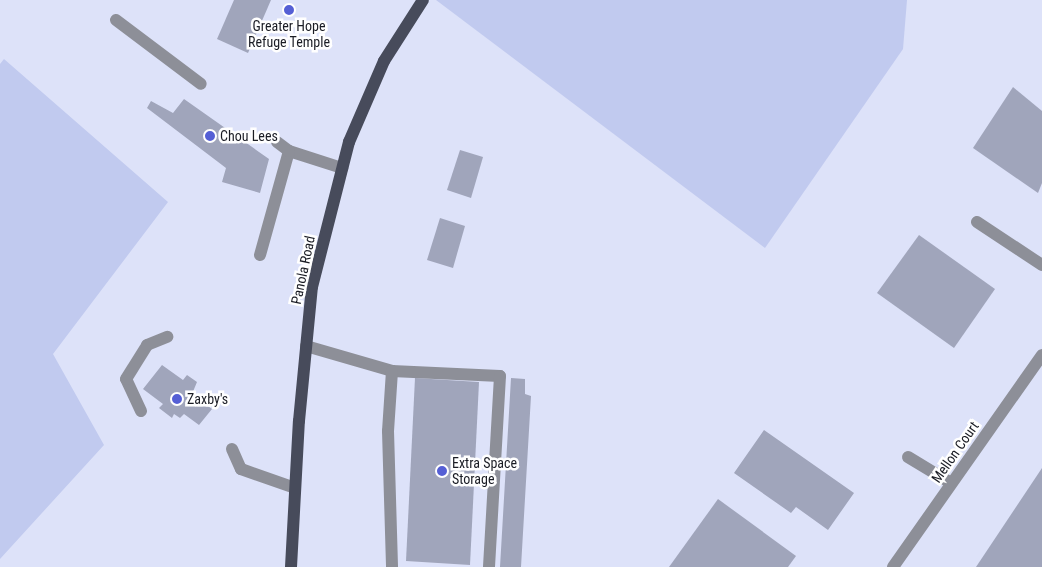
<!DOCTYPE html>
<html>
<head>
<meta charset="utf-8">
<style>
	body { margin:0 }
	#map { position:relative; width:1042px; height:567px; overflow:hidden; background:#dde2f9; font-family:"Roboto Condensed",sans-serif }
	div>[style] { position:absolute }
	.green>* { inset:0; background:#c1caef }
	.building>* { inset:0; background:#a0a5bb }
	.minor>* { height:12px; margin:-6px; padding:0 6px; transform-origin:6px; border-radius:6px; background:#8d8f98 }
	.major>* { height:12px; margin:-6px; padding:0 6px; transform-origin:6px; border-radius:6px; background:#474b5b }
	.dots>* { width:14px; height:14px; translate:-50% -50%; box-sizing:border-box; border:2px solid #fff; border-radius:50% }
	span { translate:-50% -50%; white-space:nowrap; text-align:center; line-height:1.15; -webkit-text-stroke:5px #fff; paint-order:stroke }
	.poi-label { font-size:14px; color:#1a1c24 }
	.left { translate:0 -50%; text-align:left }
	.street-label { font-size:14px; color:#1a1c24 }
</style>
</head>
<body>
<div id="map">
	<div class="green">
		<i style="clip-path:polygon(436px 0,907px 0,903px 49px,765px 248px)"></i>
		<i style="clip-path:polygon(4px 59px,168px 202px,53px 354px,104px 445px,0 559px,0 64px)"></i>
	</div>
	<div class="building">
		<i style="clip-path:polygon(234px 0,271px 0,248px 53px,217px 39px)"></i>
		<i style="clip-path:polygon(1013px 87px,1042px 111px,1042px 183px,1038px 193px,973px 148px)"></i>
		<i style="clip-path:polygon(184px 99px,269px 159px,260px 193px,222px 182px,226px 168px,147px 108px,151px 101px,173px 113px)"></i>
		<i style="clip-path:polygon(460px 150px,483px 157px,471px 198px,447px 190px)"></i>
		<i style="clip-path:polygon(440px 218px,465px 226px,453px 268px,427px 260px)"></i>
		<i style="clip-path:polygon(919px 235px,995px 289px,954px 348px,877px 293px)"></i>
		<i style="clip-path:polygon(162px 365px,183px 380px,187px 375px,197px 382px,192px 394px,212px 409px,199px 425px,184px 414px,180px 418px,174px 414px,172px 418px,159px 408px,163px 404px,143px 389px)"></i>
		<i style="clip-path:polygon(415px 378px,479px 382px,470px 565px,406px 561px)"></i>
		<i style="clip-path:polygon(511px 378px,525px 379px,525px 394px,531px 396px,521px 567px,500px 567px)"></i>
		<i style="clip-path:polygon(764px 430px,854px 493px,828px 530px,796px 507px,791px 513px,734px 473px)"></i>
		<i style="clip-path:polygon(1042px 468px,1042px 567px,976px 567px)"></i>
		<i style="clip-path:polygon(718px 499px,796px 556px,788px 567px,669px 567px)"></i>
	</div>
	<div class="minor">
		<i style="left:116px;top:20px;width:106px;rotate:37deg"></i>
		<i style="left:289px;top:151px;width:56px;rotate:17.8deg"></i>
		<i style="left:977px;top:222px;width:78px;rotate:33.5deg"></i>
		<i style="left:260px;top:255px;width:108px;rotate:-74.4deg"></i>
		<i style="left:289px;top:151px;width:15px;rotate:-143deg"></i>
		<i style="left:306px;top:346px;width:90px;rotate:16.2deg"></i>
		<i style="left:392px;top:371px;width:108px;rotate:2.7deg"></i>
		<i style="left:500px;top:376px;width:191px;rotate:93.3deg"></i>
		<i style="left:392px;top:371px;width:60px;rotate:93.8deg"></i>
		<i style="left:388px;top:431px;width:136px;rotate:88.3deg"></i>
		<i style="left:141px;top:411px;width:35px;rotate:-115deg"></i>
		<i style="left:126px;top:379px;width:40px;rotate:-58deg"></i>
		<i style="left:147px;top:345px;width:22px;rotate:-22deg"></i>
		<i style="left:232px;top:449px;width:22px;rotate:66deg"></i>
		<i style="left:241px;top:469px;width:57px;rotate:19.4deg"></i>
		<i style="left:908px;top:457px;width:50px;rotate:31.2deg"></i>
		<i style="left:893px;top:567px;width:259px;rotate:-54.9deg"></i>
	</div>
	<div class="major">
		<i style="left:291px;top:567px;width:146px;rotate:-86.9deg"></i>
		<i style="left:299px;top:421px;width:135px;rotate:-84.5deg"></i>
		<i style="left:312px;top:287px;width:150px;rotate:-75.7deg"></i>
		<i style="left:349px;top:142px;width:88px;rotate:-66.6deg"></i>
		<i style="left:384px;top:61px;width:72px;rotate:-57.4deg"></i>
	</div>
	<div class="dots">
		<i style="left:289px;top:10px;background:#555fd5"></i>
		<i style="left:210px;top:136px;background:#555fd5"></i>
		<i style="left:177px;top:399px;background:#555fd5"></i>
		<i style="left:442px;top:471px;background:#555fd5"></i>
	</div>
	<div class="poi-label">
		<span style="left:289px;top:34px">Greater Hope<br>Refuge Temple</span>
		<span class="left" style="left:220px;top:136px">Chou Lees</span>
		<span class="left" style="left:187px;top:399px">Zaxby's</span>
		<span class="left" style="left:452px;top:471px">Extra Space<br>Storage</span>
	</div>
	<div class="street-label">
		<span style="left:303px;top:270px;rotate:-78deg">Panola Road</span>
		<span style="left:955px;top:452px;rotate:-55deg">Mellon Court</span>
	</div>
</div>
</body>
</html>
